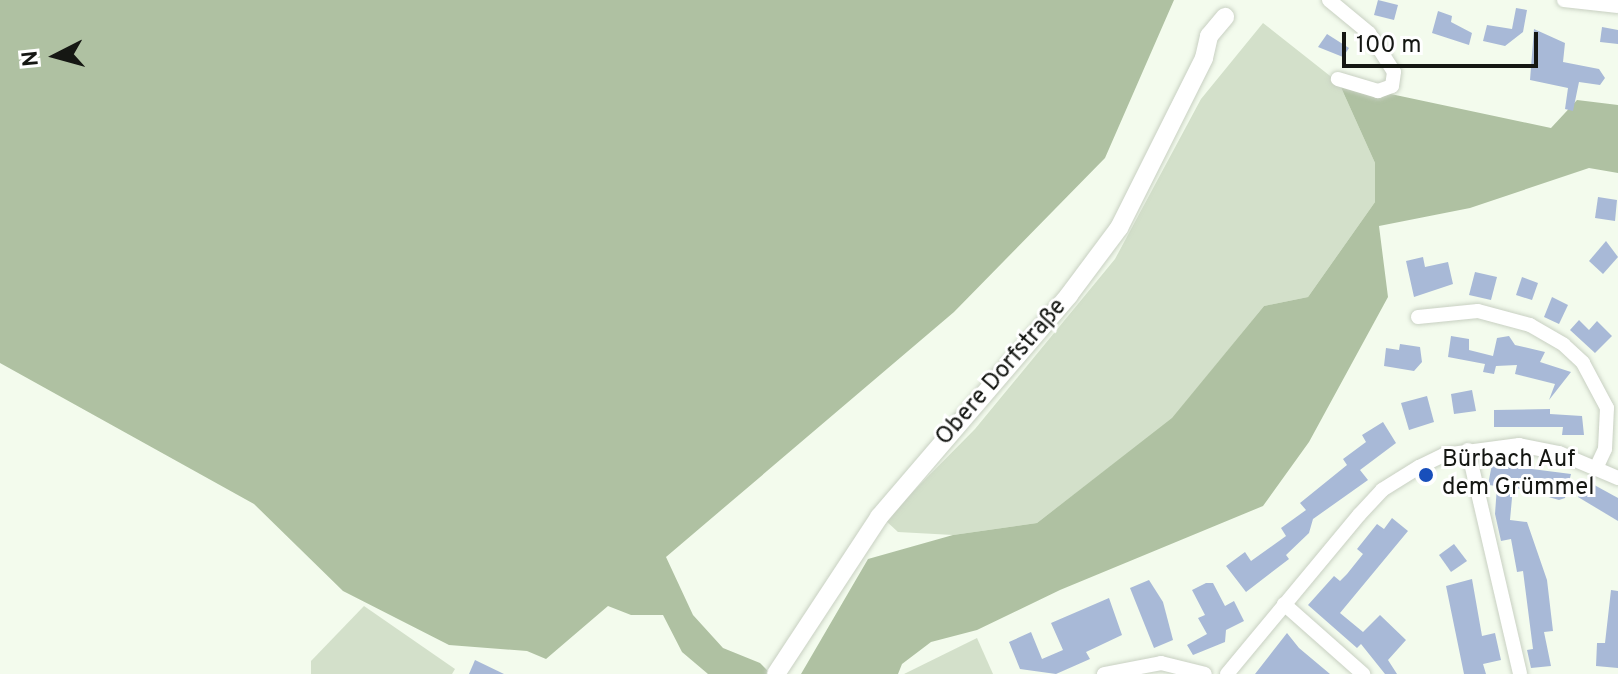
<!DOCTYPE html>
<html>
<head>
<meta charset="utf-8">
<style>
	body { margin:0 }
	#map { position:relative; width:1618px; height:674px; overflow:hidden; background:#f3fbed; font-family:Overpass,sans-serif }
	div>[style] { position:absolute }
	.green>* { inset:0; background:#d3e0ca }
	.forest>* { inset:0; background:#afc1a2 }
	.building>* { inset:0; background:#a8b9d7 }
	.roads { filter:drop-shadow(0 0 2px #c8d0c2) drop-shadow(0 0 2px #c8d0c2) }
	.minor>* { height:14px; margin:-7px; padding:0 7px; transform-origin:7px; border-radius:7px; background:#fff }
	.tertiary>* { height:18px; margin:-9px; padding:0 9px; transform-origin:9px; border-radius:9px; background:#fff }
	.dots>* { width:22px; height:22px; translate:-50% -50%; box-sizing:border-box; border:4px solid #fff; border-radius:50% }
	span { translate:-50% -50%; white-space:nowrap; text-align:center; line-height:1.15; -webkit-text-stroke:6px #fff; paint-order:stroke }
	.street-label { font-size:24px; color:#151713 }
	.poi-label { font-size:24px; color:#151713 }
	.left { translate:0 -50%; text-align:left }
	.north { position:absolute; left:16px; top:16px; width:80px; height:80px; -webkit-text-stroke:6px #fff; paint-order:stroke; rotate:264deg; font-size:22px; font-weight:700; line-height:32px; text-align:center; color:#151713 }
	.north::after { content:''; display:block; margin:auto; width:28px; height:36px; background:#151713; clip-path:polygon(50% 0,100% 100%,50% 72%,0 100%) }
	.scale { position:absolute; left:1342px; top:32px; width:196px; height:36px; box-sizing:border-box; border:4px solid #151713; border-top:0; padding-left:10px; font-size:24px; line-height:28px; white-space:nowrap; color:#151713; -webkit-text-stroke:6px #fff; paint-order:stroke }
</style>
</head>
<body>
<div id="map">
	<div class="green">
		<i style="clip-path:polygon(1263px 23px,1339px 83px,1375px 163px,1375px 202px,1308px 297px,1264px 306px,1172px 419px,1037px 523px,953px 535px,898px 532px,885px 520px,975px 429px,1115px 259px,1201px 99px)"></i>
		<i style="clip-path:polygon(364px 606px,455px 669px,452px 674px,311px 674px,311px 661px)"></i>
		<i style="clip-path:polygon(977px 638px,993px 674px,904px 674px)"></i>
	</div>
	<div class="forest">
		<i style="clip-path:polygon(0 0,1174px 0,1105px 158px,954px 312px,666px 557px,693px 615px,723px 648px,760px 663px,771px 674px,708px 674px,682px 652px,663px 615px,631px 615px,608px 606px,546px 659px,527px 651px,449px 645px,343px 591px,254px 504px,0 363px)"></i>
		<i style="clip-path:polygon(1339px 83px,1551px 128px,1577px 100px,1618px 105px,1618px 173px,1589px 168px,1470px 208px,1379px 226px,1388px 297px,1309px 442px,1263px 506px,1060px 590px,977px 630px,931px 642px,902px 664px,898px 674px,801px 674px,868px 559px,953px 535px,1037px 523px,1172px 418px,1264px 306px,1308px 297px,1375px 202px,1375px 163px)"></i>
	</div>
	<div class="building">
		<i style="clip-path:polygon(1378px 0,1398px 5px,1394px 20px,1374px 15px)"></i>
		<i style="clip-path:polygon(1516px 8px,1527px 10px,1523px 32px,1505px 46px,1483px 41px,1487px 25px,1512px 29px)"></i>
		<i style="clip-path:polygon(1438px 11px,1452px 16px,1451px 22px,1472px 33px,1469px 45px,1432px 33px)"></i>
		<i style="clip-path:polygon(1602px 27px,1618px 30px,1618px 44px,1600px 42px)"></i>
		<i style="clip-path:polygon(1534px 29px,1565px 43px,1563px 62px,1599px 69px,1605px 78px,1600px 85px,1579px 82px,1573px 111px,1565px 109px,1568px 88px,1530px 80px)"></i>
		<i style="clip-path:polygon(1327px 34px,1349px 48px,1343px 57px,1318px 47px)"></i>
		<i style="clip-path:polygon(1598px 197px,1617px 200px,1615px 221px,1595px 218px)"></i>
		<i style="clip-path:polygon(1606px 241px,1618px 257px,1603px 274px,1589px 261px)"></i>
		<i style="clip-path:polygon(1423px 257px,1425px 267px,1448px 262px,1453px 284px,1414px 297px,1406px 261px)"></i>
		<i style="clip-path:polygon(1475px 272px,1497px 277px,1491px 300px,1469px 295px)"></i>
		<i style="clip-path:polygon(1522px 277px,1538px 283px,1532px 300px,1516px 295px)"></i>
		<i style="clip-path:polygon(1552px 297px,1568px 305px,1559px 324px,1544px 317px)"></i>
		<i style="clip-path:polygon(1579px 320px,1589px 330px,1597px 321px,1612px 336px,1595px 353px,1570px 330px)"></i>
		<i style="clip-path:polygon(1451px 336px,1469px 339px,1469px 350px,1493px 356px,1497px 338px,1509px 336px,1515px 345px,1545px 352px,1540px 362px,1571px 372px,1549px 400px,1555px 384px,1515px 374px,1517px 365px,1496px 366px,1494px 374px,1483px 372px,1485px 364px,1448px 357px)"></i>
		<i style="clip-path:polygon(1400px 344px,1420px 347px,1422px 362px,1414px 371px,1384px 366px,1386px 348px,1399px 350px)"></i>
		<i style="clip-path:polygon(1472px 390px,1476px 411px,1454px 414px,1451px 394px)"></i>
		<i style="clip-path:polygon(1427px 396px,1434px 422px,1409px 430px,1401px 403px)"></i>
		<i style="clip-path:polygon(1550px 409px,1550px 414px,1582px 416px,1584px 435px,1562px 435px,1563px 427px,1494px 427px,1494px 410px)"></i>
		<i style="clip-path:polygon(1383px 422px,1396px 443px,1360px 470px,1368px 480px,1313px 519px,1309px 533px,1286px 555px,1289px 559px,1246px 592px,1226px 566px,1245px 552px,1251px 561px,1286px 536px,1281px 528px,1306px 510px,1300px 503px,1347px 465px,1343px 459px,1366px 442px,1362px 435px)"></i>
		<i style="clip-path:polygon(1492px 464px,1571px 474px,1565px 498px,1559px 500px,1513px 487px,1510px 520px,1527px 522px,1547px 580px,1553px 631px,1544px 632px,1551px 666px,1531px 668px,1527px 650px,1533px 649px,1523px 571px,1517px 572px,1511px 539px,1501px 541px,1495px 514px,1497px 486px,1488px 485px)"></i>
		<i style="clip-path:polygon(1587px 481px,1618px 498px,1618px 521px,1578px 497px)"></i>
		<i style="clip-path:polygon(1392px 518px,1408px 531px,1340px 613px,1363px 632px,1380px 615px,1406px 640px,1388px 660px,1397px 674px,1385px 674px,1361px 644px,1357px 648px,1308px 605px,1334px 576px,1340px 581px,1347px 574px,1363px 554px,1357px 549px,1377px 524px,1384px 529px)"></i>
		<i style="clip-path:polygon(1454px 544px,1467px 561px,1451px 572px,1439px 555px)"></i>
		<i style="clip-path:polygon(1472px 579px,1482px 636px,1495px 633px,1501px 660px,1483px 664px,1486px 674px,1464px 674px,1446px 586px)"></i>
		<i style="clip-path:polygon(1149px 580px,1163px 602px,1173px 640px,1154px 648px,1130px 588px)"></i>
		<i style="clip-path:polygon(1206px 583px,1213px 583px,1225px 606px,1234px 601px,1244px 621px,1226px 630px,1225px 642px,1193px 655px,1187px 645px,1207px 634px,1198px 618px,1205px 615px,1192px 590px)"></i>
		<i style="clip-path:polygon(1611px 590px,1618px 591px,1618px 668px,1596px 666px,1597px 643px,1605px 643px)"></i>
		<i style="clip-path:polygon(1109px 598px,1122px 635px,1086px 652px,1090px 659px,1056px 674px,1020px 669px,1009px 642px,1031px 632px,1042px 659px,1063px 650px,1051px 623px)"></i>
		<i style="clip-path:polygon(1287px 633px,1299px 648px,1330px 674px,1255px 674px)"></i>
		<i style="clip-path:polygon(475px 660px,504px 674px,469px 674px)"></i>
	</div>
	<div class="roads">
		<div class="minor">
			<i style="left:1329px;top:0;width:52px;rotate:39.5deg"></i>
			<i style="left:1369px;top:33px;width:46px;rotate:57.3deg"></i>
			<i style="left:1394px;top:72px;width:14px;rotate:98deg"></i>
			<i style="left:1392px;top:86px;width:15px;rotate:160deg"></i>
			<i style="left:1378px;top:91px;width:42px;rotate:-163.3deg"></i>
			<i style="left:1564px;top:0;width:54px;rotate:6.3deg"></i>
			<i style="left:1418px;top:317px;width:60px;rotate:-5.7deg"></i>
			<i style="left:1478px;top:311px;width:54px;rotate:15.1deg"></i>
			<i style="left:1530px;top:325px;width:39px;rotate:30deg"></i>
			<i style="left:1564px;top:345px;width:26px;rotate:43deg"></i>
			<i style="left:1583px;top:363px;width:51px;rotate:61.9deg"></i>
			<i style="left:1607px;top:408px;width:41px;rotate:92.8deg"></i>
			<i style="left:1605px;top:449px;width:19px;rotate:115deg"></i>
			<i style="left:1468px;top:450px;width:230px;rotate:76.9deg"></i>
			<i style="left:1284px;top:604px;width:106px;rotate:41.5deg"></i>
			<i style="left:1104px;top:674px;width:58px;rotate:-10.9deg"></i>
			<i style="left:1161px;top:663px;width:45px;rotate:14deg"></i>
			<i style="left:1227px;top:674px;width:207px;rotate:-50.3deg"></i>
			<i style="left:1359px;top:515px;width:34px;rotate:-47deg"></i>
			<i style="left:1382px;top:490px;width:44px;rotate:-31.9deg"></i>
			<i style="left:1419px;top:467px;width:28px;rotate:-26deg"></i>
			<i style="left:1444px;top:455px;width:76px;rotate:-7.6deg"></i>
			<i style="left:1519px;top:445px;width:41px;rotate:11.3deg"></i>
			<i style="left:1559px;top:453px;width:64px;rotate:23deg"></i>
		</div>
		<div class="tertiary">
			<i style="left:776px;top:674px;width:188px;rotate:-56.7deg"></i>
			<i style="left:879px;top:517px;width:292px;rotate:-49.4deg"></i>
			<i style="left:1069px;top:295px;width:84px;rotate:-53.3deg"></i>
			<i style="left:1119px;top:228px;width:190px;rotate:-63.4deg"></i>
			<i style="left:1204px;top:58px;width:23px;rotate:-77deg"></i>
			<i style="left:1209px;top:36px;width:25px;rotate:-50deg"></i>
		</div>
	</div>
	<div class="dots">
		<i style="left:1426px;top:475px;background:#184fbb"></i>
	</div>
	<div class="street-label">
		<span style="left:1002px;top:373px;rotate:-49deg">Obere Dorfstraße</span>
	</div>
	<div class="poi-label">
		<span class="left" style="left:1442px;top:475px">Bürbach Auf<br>dem Grümmel</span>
	</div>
	<div class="north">N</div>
	<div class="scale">100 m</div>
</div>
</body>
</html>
